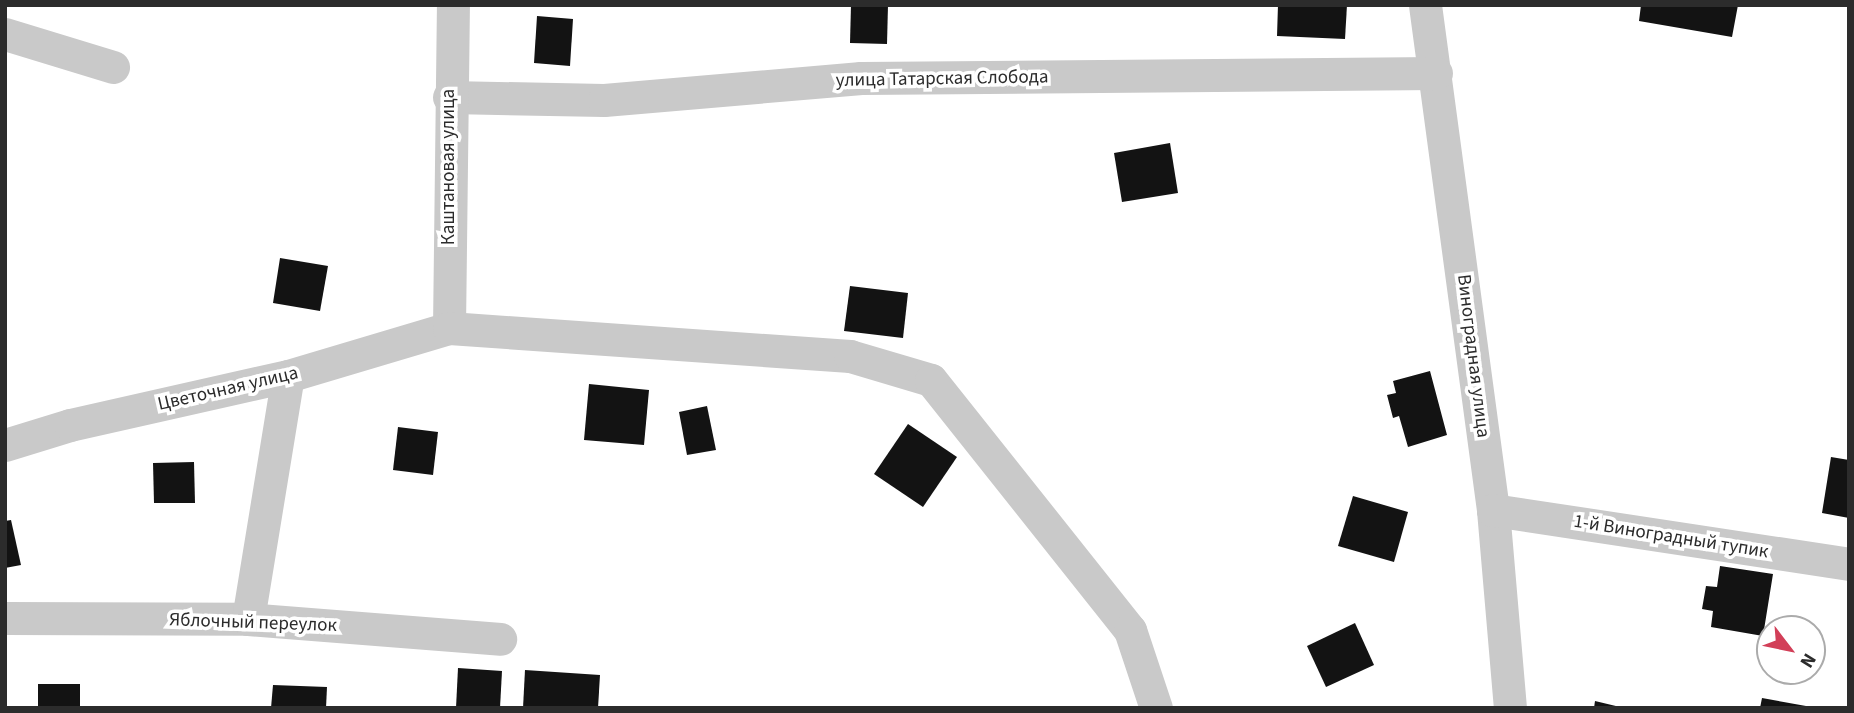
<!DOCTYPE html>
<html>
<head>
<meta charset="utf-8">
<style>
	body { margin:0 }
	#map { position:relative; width:1854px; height:713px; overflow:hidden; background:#fff; font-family:"Source Sans 3",sans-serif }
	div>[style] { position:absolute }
	.building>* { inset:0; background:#131313 }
	.street>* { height:33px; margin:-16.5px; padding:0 16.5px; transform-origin:16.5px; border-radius:16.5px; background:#c9c9c9 }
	span { translate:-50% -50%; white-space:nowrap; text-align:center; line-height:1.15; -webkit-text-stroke:7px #fff; paint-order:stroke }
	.street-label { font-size:19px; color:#2c2c2c }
	.frame { position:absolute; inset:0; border:7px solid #2c2c2c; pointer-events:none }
	.north { position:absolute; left:1756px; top:615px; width:70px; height:70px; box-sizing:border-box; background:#fff; border:2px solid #ababab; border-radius:50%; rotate:122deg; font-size:19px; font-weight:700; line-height:28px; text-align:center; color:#2c2c2c }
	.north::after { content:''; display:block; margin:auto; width:24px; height:32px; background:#d23f58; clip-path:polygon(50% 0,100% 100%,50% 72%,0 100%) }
</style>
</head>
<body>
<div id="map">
	<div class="building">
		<i style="clip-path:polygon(851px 5px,888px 5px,887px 44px,850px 43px)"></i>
		<i style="clip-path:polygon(1278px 5px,1347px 5px,1345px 39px,1277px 36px)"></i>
		<i style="clip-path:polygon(1641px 5px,1738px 5px,1732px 37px,1639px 21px)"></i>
		<i style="clip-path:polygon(537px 16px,573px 19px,570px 66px,534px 63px)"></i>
		<i style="clip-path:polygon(1170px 143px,1178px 193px,1122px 202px,1114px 153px)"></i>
		<i style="clip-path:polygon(280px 258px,328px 266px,320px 311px,273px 303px)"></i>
		<i style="clip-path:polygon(850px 286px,908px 293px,903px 338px,844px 331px)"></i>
		<i style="clip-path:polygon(1430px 371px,1447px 435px,1408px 447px,1399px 416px,1393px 418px,1387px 395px,1396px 393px,1393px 381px)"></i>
		<i style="clip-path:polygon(589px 384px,649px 390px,644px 445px,584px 440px)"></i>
		<i style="clip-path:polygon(707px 406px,716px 450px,687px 455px,679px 412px)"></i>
		<i style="clip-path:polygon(908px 424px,957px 457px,923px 507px,874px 474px)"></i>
		<i style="clip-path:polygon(398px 427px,438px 432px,433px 475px,393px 470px)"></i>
		<i style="clip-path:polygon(1831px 457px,1849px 460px,1849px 518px,1822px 513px)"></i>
		<i style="clip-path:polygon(194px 462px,195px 503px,154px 503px,153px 463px)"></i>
		<i style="clip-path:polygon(1353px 496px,1408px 512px,1394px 562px,1338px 546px)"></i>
		<i style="clip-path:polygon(11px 520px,21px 565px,5px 568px,5px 521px)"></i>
		<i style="clip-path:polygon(1720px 566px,1773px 574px,1763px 636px,1711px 627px,1713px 611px,1702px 609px,1706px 586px,1717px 587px)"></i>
		<i style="clip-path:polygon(1355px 623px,1374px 665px,1326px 687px,1307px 646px)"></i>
		<i style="clip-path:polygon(458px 668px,502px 671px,500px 708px,456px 708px)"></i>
		<i style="clip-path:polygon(525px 670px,600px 675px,598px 708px,523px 708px)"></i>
		<i style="clip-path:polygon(38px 684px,80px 684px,80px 708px,38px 708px)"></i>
		<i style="clip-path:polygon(273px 685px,327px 687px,326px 708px,271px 708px)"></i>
		<i style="clip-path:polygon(1762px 698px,1806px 706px,1806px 708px,1760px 708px)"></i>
		<i style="clip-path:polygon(1595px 701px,1620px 707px,1619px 708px,1594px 708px)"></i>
	</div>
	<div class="street">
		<i style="left:1425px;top:5px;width:510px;rotate:82.33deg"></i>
		<i style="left:1493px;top:510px;width:199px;rotate:85.1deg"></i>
		<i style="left:5px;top:34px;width:113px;rotate:17deg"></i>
		<i style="left:449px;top:97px;width:155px;rotate:1.1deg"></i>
		<i style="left:604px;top:100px;width:258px;rotate:-4.9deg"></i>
		<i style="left:861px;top:78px;width:575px;rotate:-0.5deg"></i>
		<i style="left:449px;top:328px;width:323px;rotate:-89.3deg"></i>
		<i style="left:5px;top:445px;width:68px;rotate:-17.1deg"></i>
		<i style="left:70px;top:425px;width:223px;rotate:-12.7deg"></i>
		<i style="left:288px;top:376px;width:168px;rotate:-16.6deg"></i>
		<i style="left:449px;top:328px;width:402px;rotate:4deg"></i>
		<i style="left:850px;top:356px;width:84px;rotate:16.5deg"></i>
		<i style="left:931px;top:380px;width:320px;rotate:51.5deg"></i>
		<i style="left:1130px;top:630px;width:82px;rotate:71.6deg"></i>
		<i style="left:1493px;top:510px;width:360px;rotate:8.6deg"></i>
		<i style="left:5px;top:618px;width:243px;rotate:0.2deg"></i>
		<i style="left:248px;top:619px;width:253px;rotate:4.5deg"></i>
		<i style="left:248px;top:619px;width:246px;rotate:-80.7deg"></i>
	</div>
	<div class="street-label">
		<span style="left:942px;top:79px;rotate:-1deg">улица Татарская Слобода</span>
		<span style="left:449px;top:167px;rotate:-90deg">Каштановая улица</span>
		<span style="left:1473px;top:356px;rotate:83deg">Виноградная улица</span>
		<span style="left:228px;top:389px;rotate:-13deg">Цветочная улица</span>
		<span style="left:1671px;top:537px;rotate:9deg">1-й Виноградный тупик</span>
		<span style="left:253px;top:623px;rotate:2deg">Яблочный переулок</span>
	</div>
	<div class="frame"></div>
	<div class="north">N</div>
</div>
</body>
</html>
